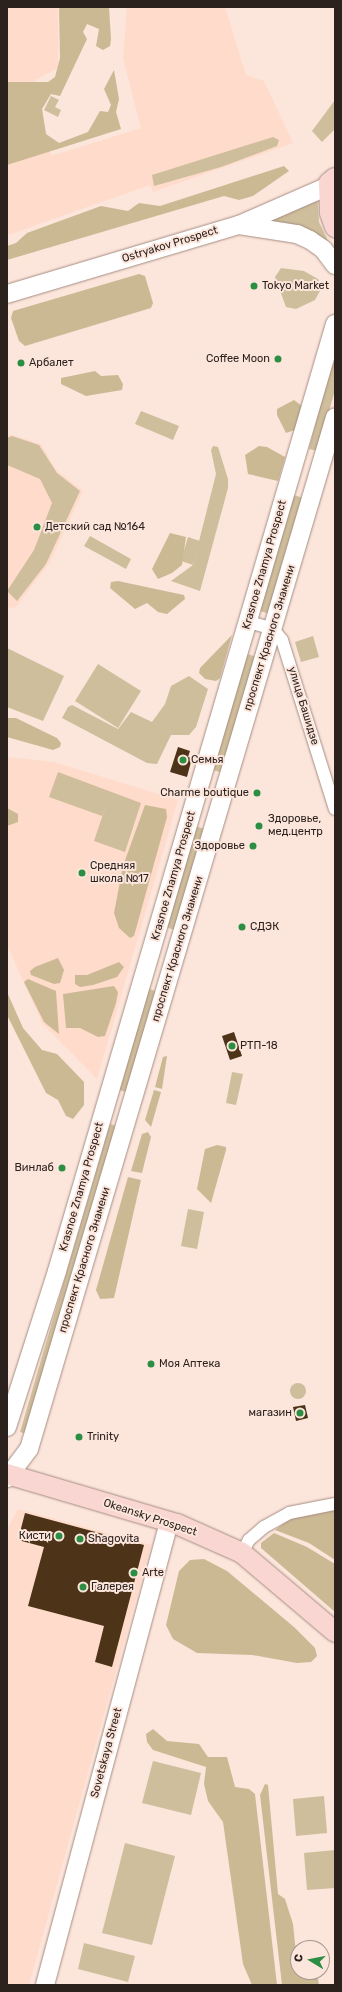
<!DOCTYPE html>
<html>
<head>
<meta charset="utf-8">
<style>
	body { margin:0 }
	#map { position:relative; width:342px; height:1992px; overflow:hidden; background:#fce5db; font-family:Rubik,sans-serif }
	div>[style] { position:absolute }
	.built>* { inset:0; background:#ffdbcb }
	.green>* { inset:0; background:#cfbe9b }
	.round { border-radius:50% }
	.forest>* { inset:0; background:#cbb994 }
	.building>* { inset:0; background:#4d3318 }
	.roads { filter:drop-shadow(0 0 1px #a68d81) drop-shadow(0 0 1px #a68d81) }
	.street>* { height:12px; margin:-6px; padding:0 6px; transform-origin:6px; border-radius:6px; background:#fff }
	.secondary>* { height:18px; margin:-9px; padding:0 9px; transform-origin:9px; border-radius:9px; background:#fff }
	.primary>* { height:20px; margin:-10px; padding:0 10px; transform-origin:10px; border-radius:10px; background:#f9d6d2 }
	.dots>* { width:11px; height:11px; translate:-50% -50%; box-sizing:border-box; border:2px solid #fce5db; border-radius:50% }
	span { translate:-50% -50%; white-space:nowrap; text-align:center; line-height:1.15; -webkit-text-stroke:4px #fce5db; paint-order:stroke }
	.street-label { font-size:11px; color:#2b211d }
	.poi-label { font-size:11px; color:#2b211d }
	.left { translate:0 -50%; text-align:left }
	.right { translate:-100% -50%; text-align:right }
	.frame { position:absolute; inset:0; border:8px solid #2b211d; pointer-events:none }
	.north { position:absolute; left:290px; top:1940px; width:40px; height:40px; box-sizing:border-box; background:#fce5db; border:1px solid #a8978f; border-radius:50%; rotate:280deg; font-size:11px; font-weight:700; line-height:16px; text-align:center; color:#2b211d }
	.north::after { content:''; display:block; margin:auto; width:14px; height:18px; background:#2b8e43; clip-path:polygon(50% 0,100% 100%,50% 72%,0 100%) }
</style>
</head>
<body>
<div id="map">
	<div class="built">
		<i style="clip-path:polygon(7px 7px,58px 7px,58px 68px,35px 80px,51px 156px,141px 128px,123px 59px,127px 7px,225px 7px,246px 75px,264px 81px,293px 143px,153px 192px,150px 185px,8px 235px)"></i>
		<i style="clip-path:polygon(12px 435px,41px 444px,56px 470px,83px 491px,50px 562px,16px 607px,7px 608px,7px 436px)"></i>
		<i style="clip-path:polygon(7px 757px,54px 762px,178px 800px,97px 1079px,42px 1023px,7px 945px)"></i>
		<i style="clip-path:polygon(18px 1509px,151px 1545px,29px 1985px,7px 1985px,7px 1530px)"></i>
	</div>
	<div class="green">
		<i style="clip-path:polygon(51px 96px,59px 100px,55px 107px,61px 110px,58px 117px,44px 110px)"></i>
		<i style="clip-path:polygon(335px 100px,335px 129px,322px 142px,312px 131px)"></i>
		<i style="clip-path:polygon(273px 137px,279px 140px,277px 146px,221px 167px,154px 186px,152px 175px)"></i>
		<i style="clip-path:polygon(317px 195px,319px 222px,333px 251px,254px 220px)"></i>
		<i style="clip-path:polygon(281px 268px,304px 271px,318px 279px,322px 287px,315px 300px,296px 309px,286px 307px,275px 277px)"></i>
		<i style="clip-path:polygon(335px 350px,335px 390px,318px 451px,309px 449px)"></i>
		<i style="clip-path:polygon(141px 411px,179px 426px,173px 440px,135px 424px)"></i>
		<i style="clip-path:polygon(12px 436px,39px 445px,57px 473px,80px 491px,46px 564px,17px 601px,7px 591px,34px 550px,52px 503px,40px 479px,7px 465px,7px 438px)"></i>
		<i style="clip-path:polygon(213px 446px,218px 447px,228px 479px,228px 488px,200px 591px,171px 581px,193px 565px,216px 474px,211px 450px)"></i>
		<i style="clip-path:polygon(293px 495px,304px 498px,270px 614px,260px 611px)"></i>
		<i style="clip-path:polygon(90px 536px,131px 559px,126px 569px,84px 546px)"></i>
		<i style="clip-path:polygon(188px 537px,200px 541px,193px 565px,181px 561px)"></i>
		<i style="clip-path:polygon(313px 636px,319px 657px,301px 662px,295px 642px)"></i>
		<i style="clip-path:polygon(7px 648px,64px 676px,43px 721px,7px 707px)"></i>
		<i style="clip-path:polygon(247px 654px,257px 657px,223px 773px,213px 770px)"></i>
		<i style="clip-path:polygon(98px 664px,141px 691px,118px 728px,75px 701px)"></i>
		<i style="clip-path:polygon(189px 676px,208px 689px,196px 727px,189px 735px,171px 735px,157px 764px,147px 763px,62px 718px,68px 707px,72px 705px,118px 729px,131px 712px,152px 722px,165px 704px,171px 686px)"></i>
		<i style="clip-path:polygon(58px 772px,141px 803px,125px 852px,94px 841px,106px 805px,102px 816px,49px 797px)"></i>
		<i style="clip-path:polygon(195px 826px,205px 829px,175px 930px,165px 927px)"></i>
		<i style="clip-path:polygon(149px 989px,159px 992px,129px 1093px,119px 1090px)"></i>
		<i style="clip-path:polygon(232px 1072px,243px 1074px,236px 1105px,226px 1103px)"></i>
		<i style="clip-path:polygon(110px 1124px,120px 1127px,27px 1434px,20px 1432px)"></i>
		<i style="clip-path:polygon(188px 1209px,204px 1212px,197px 1249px,181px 1246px)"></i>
		<i class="round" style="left:290px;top:1383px;width:16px;height:16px"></i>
		<i style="clip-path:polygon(153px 1761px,201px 1773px,191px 1815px,142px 1803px)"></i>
		<i style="clip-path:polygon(324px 1796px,327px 1833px,296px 1836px,293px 1799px)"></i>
		<i style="clip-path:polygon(125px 1843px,175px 1856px,152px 1945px,102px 1933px)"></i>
		<i style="clip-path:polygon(335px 1850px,335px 1888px,307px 1890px,304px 1853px)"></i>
		<i style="clip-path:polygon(84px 1943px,135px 1956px,128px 1982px,78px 1969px)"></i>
	</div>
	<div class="forest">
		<i style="clip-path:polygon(59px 7px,109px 7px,111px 39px,110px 46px,103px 50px,96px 46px,99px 29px,87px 24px,83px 32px,87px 39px,60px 96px,51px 94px,42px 109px,46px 134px,59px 143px,88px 132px,100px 111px,108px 112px,111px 105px,104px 89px,114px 70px,119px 99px,116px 112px,121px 129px,7px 165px,7px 82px,48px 82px,55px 77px,60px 58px)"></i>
		<i style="clip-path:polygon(284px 166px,289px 171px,253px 196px,239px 200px,224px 196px,7px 260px,7px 246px,16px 243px,27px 233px,101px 206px,128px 211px,139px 203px,160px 206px)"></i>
		<i style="clip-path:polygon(139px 274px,145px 276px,153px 303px,151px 308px,25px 346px,19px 341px,11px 318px,13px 311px)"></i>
		<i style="clip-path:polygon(95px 371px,101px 376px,118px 375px,123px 384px,122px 390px,86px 396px,61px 384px,61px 378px)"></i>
		<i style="clip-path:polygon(294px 400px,302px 406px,295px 430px,286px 433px,277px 415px,277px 409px)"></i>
		<i style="clip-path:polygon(259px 446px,267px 447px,285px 457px,278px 481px,248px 474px,245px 455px)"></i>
		<i style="clip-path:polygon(170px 533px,186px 537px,182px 565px,172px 573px,158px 579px,152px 569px)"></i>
		<i style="clip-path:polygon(118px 581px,184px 595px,185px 599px,167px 614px,158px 612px,147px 603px,135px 609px,110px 588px,111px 582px)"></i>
		<i style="clip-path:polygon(232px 635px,220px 678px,216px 681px,205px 679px,199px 673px,200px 668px)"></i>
		<i style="clip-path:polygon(7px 718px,16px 718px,57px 738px,61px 743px,60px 747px,53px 750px,7px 737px)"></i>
		<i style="clip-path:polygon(145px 805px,166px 809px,167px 817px,134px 936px,130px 938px,119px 928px,114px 913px,123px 866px)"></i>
		<i style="clip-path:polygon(7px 808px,18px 814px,18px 822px,7px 826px)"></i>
		<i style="clip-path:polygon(58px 958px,64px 970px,60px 983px,54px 984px,31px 975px,30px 971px,35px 967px)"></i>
		<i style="clip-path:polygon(119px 962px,124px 967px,117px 977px,93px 985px,80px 987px,75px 984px,75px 975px,87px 975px)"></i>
		<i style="clip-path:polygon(28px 979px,56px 991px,59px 1034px,44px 1022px,24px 982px)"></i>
		<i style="clip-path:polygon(114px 986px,118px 992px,116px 1003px,105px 1036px,98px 1037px,80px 1028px,66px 1028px,63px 994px)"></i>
		<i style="clip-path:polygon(7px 992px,23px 1028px,42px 1050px,57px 1054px,84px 1082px,84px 1105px,73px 1119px,66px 1116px,58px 1100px,46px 1093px,7px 1015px)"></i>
		<i style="clip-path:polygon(167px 1056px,162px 1089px,155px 1087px,163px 1057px)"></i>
		<i style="clip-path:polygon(154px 1090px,161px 1092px,151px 1127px,145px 1120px)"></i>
		<i style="clip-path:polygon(148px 1132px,151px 1137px,142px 1173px,131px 1171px,142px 1134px)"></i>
		<i style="clip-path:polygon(217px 1145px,226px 1147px,226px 1150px,211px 1203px,197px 1189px,205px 1149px)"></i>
		<i style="clip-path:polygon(128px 1177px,141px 1180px,114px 1298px,100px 1299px,96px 1290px)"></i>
		<i style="clip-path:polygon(335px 1510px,335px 1560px,309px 1543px,275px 1530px,290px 1519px)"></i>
		<i style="clip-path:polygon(274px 1533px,307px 1547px,335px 1564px,335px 1612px,261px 1548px,261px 1543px)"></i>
		<i style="clip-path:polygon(204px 1559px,227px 1571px,294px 1627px,315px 1648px,317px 1656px,311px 1662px,297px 1663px,252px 1655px,197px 1653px,173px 1639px,166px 1625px,179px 1571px,190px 1560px)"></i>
		<i style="clip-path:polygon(153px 1729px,167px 1741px,199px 1744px,208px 1757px,227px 1757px,235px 1787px,249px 1789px,255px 1794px,277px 1985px,252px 1985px,243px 1964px,223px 1822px,208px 1801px,204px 1784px,206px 1767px,153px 1750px,147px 1742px,146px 1734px)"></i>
		<i style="clip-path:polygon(265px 1784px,268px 1785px,278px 1894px,285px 1899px,293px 1924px,298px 1972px,317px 1973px,319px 1985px,282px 1985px,260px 1795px)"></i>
	</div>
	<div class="building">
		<i style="clip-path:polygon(178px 747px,190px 751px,188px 757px,192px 758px,187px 777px,170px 772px)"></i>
		<i style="clip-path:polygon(234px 1032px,242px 1056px,230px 1060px,222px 1036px)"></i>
		<i style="clip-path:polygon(305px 1405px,308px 1418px,296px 1421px,293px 1407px)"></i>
		<i style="clip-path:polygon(25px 1513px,144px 1545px,112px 1667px,95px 1662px,104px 1626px,28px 1606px,44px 1547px,18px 1540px)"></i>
	</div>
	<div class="roads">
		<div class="street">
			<i style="left:249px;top:622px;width:25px;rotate:16deg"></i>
			<i style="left:273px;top:629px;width:14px;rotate:51deg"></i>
			<i style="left:282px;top:640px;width:177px;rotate:72.6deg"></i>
			<i style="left:242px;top:1553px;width:15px;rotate:-62deg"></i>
			<i style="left:249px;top:1540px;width:20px;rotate:-41deg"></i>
			<i style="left:264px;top:1527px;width:29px;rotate:-29deg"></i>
			<i style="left:289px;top:1513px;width:47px;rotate:-11.1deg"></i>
		</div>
		<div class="secondary">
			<i style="left:239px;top:225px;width:59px;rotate:8.8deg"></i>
			<i style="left:297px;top:234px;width:14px;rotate:25deg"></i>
			<i style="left:310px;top:240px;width:16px;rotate:35deg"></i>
			<i style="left:323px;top:249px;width:20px;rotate:53deg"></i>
			<i style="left:7px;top:294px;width:242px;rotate:-16.6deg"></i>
			<i style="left:239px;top:225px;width:105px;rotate:-23.6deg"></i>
			<i style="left:7px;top:1427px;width:164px;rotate:-72.2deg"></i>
			<i style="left:57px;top:1271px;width:987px;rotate:-73.64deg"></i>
			<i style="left:7px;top:1478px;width:36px;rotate:-53deg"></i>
			<i style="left:29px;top:1449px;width:1076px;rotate:-73.48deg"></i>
			<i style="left:45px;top:1985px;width:479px;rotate:-75deg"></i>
		</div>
		<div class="primary">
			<i style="left:335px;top:178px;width:8px;rotate:140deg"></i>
			<i style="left:329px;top:183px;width:30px;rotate:88deg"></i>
			<i style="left:330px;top:213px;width:15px;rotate:70deg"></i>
			<i style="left:7px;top:1474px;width:177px;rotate:16.4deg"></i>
			<i style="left:177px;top:1524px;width:71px;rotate:24deg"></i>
			<i style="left:242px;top:1553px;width:122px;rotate:40.3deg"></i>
		</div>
	</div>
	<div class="dots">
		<i style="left:254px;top:286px;background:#2b8e43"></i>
		<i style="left:278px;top:359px;background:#2b8e43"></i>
		<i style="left:21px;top:363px;background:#2b8e43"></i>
		<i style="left:37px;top:527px;background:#2b8e43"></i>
		<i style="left:183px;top:760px;background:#2b8e43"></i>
		<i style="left:257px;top:793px;background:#2b8e43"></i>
		<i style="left:259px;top:826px;background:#2b8e43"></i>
		<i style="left:253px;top:846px;background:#2b8e43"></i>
		<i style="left:82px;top:873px;background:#2b8e43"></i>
		<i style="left:242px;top:927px;background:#2b8e43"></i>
		<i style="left:232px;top:1046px;background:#2b8e43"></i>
		<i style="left:62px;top:1168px;background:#2b8e43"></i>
		<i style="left:151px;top:1364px;background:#2b8e43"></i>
		<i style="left:300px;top:1413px;background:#2b8e43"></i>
		<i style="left:79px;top:1437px;background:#2b8e43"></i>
		<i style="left:59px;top:1536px;background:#2b8e43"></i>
		<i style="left:80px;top:1539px;background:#2b8e43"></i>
		<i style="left:134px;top:1573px;background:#2b8e43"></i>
		<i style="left:83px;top:1587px;background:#2b8e43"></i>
	</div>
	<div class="street-label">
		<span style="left:170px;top:245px;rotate:-17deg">Ostryakov Prospect</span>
		<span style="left:265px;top:565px;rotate:-74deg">Krasnoe Znamya Prospect</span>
		<span style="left:270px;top:638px;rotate:-73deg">проспект Красного Знамени</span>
		<span style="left:303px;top:706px;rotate:73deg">улица Башидзе</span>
		<span style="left:174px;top:876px;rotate:-74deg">Krasnoe Znamya Prospect</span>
		<span style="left:178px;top:949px;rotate:-73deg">проспект Красного Знамени</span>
		<span style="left:82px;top:1187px;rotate:-74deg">Krasnoe Znamya Prospect</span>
		<span style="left:85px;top:1260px;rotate:-73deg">проспект Красного Знамени</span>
		<span style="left:150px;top:1518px;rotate:18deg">Okeansky Prospect</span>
		<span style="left:107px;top:1753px;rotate:-75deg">Sovetskaya Street</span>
	</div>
	<div class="poi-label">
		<span class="left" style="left:262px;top:286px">Tokyo Market</span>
		<span class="right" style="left:270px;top:359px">Coffee Moon</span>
		<span class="left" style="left:29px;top:363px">Арбалет</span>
		<span class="left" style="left:45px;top:527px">Детский сад №164</span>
		<span class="left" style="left:191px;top:760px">Семья</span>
		<span class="right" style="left:249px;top:793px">Charme boutique</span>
		<span class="left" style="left:268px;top:826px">Здоровье,<br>мед.центр</span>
		<span class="right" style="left:245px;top:846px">Здоровье</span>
		<span class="left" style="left:90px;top:873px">Средняя<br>школа №17</span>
		<span class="left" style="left:250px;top:927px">СДЭК</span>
		<span class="left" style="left:240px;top:1046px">РТП-18</span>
		<span class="right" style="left:54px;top:1168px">Винлаб</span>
		<span class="left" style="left:159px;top:1364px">Моя Аптека</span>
		<span class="right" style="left:292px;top:1413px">магазин</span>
		<span class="left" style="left:87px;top:1437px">Trinity</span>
		<span class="right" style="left:51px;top:1536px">Кисти</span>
		<span class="left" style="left:88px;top:1539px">Shagovita</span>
		<span class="left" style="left:142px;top:1573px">Arte</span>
		<span class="left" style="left:91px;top:1587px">Галерея</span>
	</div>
	<div class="frame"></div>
	<div class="north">С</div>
</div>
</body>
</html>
